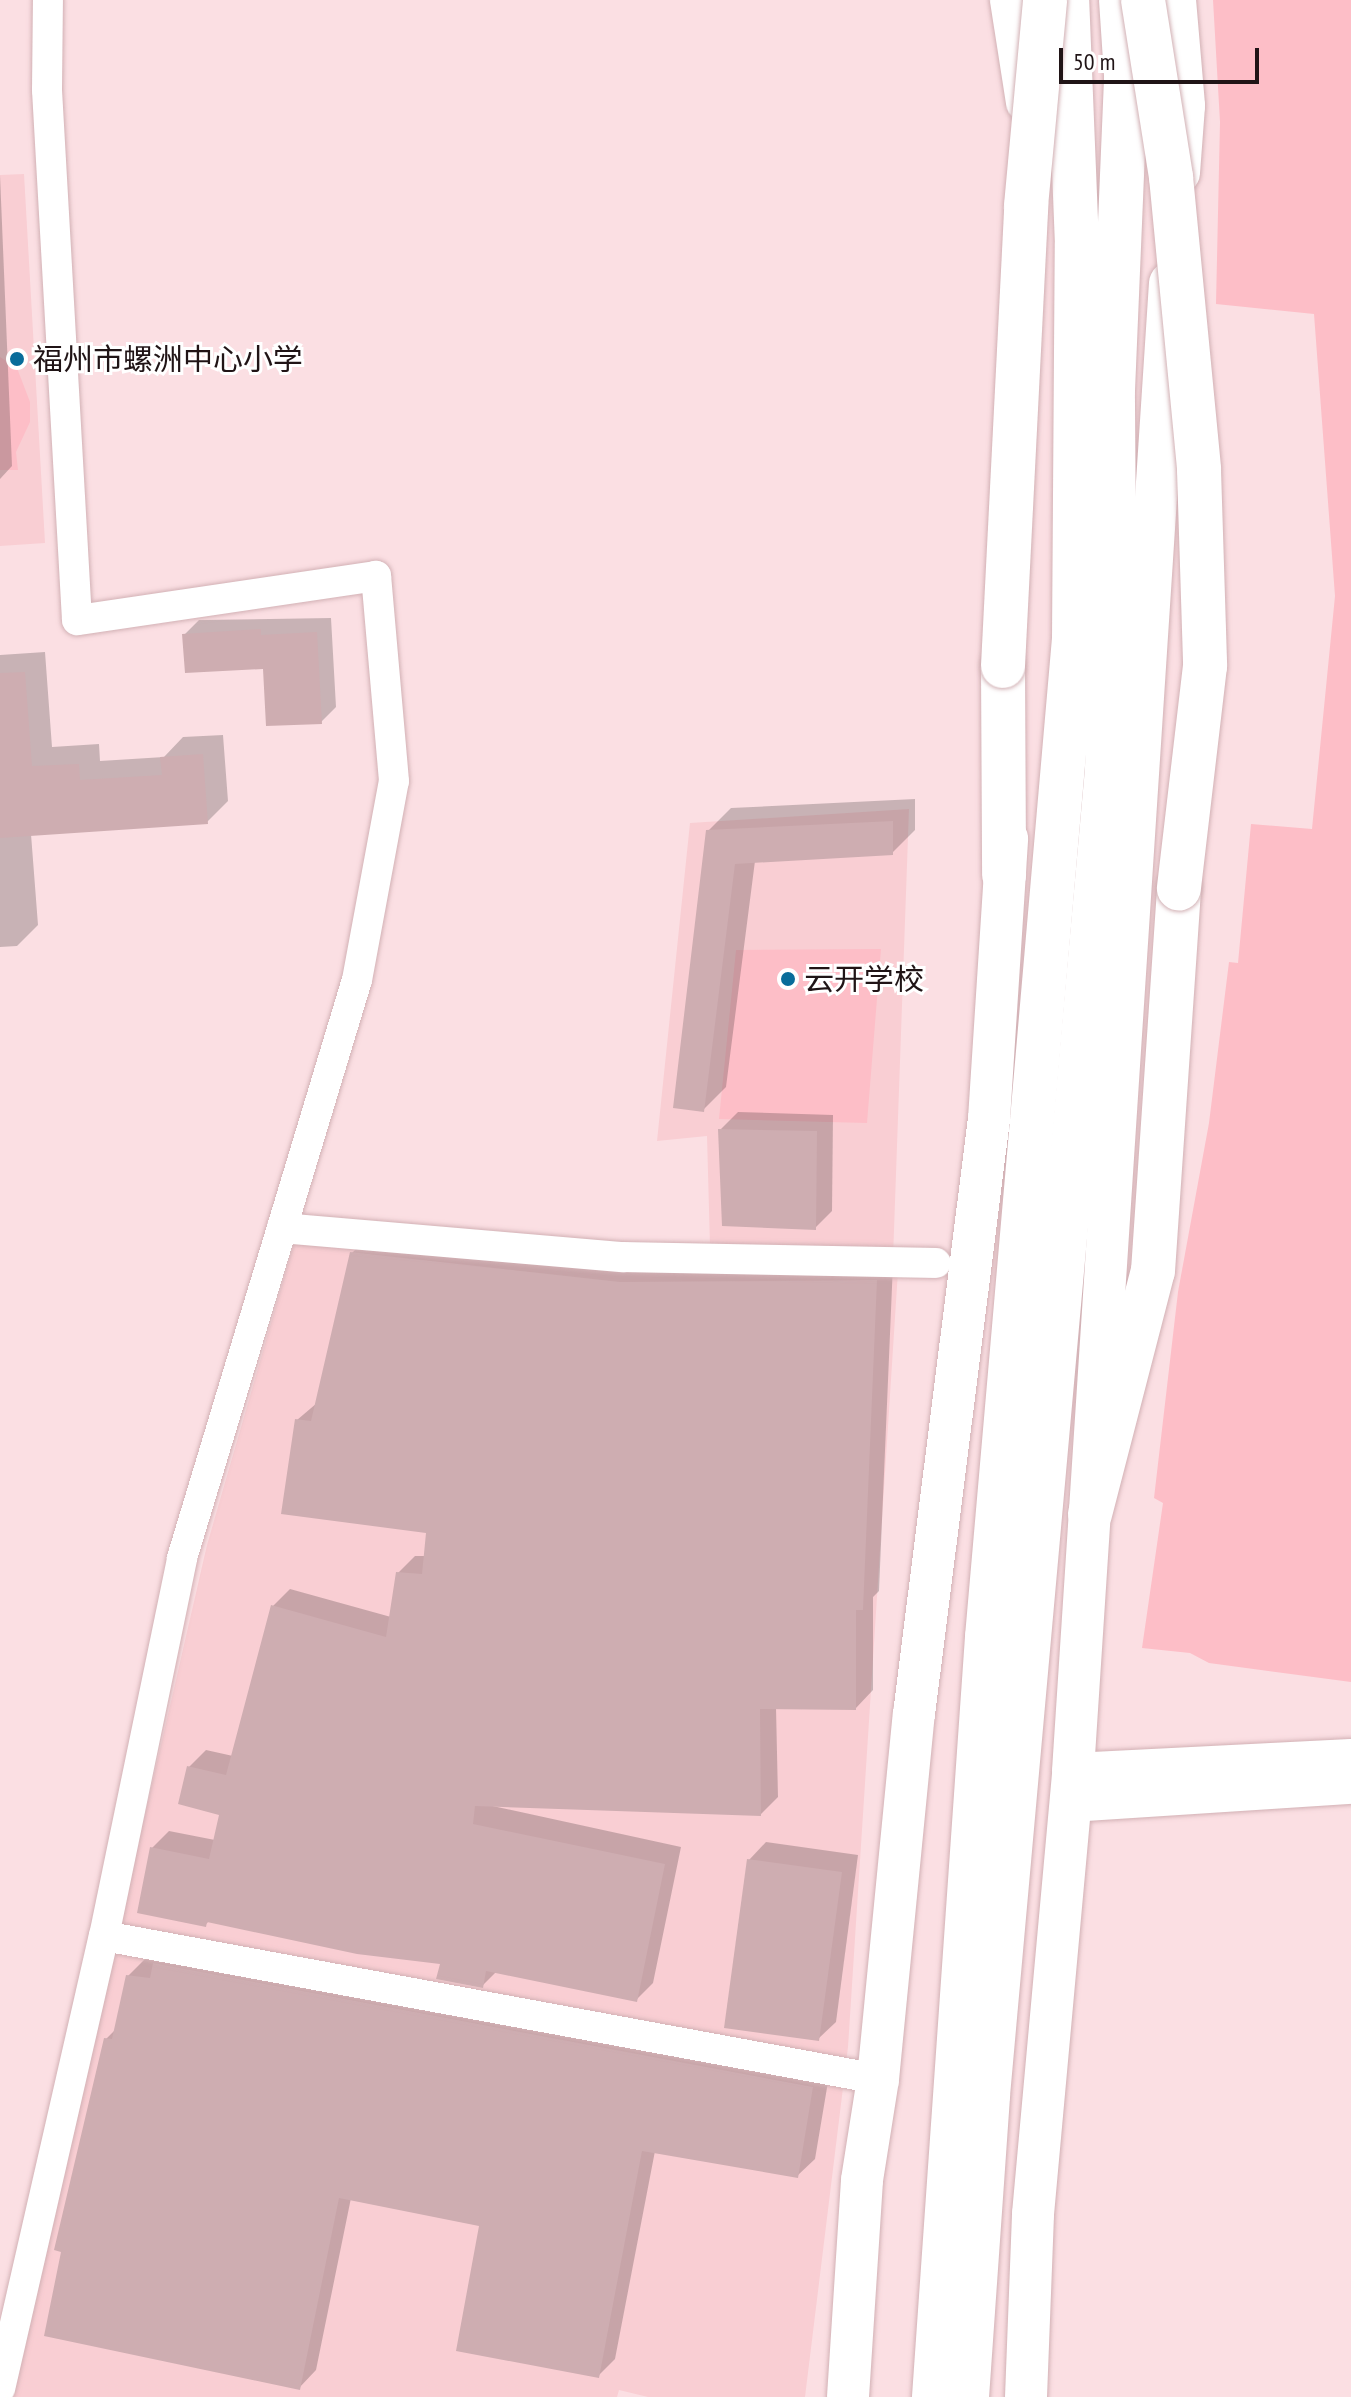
<!DOCTYPE html>
<html>
<head>
<meta charset="utf-8">
<style>
	body { margin:0 }
	#map { position:relative; width:1351px; height:2397px; overflow:hidden; background:#fbdfe3; font-family:"PT Sans Narrow","Noto Sans SC",sans-serif }
	div>[style] { position:absolute }
	.built>* { inset:0; background:#f9ced3 }
	.green>* { inset:0; background:#fdbec7 }
	.shadow>* { inset:0; background:#0003 }
	.building>* { inset:0; background:#ceadb1 }
	.roads { filter:drop-shadow(0 0 2px #d2b1b5) drop-shadow(0 0 2px #d2b1b5) }
	.minor>* { height:30px; margin:-15px; padding:0 15px; transform-origin:15px; border-radius:15px; background:#fff }
	.tertiary>* { height:36px; margin:-18px; padding:0 18px; transform-origin:18px; border-radius:18px; background:#fff }
	.secondary>* { height:42px; margin:-21px; padding:0 21px; transform-origin:21px; border-radius:21px; background:#fff }
	.trunk>* { height:44px; margin:-22px; padding:0 22px; transform-origin:22px; border-radius:22px; background:#fff }
	.bridges { filter:drop-shadow(0 0 2px #d2b1b5) drop-shadow(0 0 2px #d2b1b5) }
	.trunk-bridge>* { height:44px; margin:-22px; padding:0 22px; transform-origin:22px; border-radius:22px; background:#fff }
	.dots>* { width:22px; height:22px; translate:-50% -50%; box-sizing:border-box; border:4px solid #fff; border-radius:50% }
	span { translate:-50% -50%; white-space:nowrap; text-align:center; line-height:1.15; -webkit-text-stroke:6px #fff; paint-order:stroke }
	.poi-label { font-size:30px; color:#201416 }
	.left { translate:0 -50%; text-align:left }
	.scale { position:absolute; left:1059px; top:48px; width:200px; height:36px; box-sizing:border-box; border:4px solid #201416; border-top:0; padding-left:10px; font-size:24px; line-height:28px; white-space:nowrap; color:#201416; -webkit-text-stroke:6px #fff; paint-order:stroke }
</style>
</head>
<body>
<div id="map">
	<div class="built">
		<i style="clip-path:polygon(24px 174px,45px 543px,0 546px,0 175px)"></i>
		<i style="clip-path:polygon(909px 809px,893px 1258px,710px 1246px,707px 1136px,657px 1141px,690px 823px)"></i>
		<i style="clip-path:polygon(295px 1240px,898px 1271px,848px 2047px,805px 2397px,648px 2397px,619px 2390px,617px 2397px,11px 2397px,207px 1545px)"></i>
	</div>
	<div class="green">
		<i style="clip-path:polygon(1213px 0,1351px 0,1351px 1682px,1209px 1663px,1190px 1653px,1142px 1648px,1163px 1503px,1154px 1498px,1178px 1292px,1209px 1123px,1229px 962px,1238px 963px,1251px 824px,1312px 829px,1335px 596px,1314px 314px,1216px 304px,1220px 122px)"></i>
		<i style="clip-path:polygon(0 357px,17px 368px,30px 402px,30px 422px,16px 452px,18px 470px,0 470px)"></i>
		<i style="clip-path:polygon(881px 949px,867px 1123px,719px 1119px,736px 950px)"></i>
	</div>
	<div class="shadow">
		<i style="clip-path:polygon(0 175px,12px 466px,0 479px)"></i>
		<i style="clip-path:polygon(331px 618px,336px 707px,321px 722px,265px 666px,184px 635px,199px 620px)"></i>
		<i style="clip-path:polygon(45px 652px,52px 747px,99px 744px,100px 761px,164px 757px,183px 737px,223px 735px,228px 801px,207px 822px,31px 834px,38px 925px,17px 946px,0 947px,0 655px)"></i>
		<i style="clip-path:polygon(915px 799px,915px 830px,892px 853px,755px 861px,726px 1087px,703px 1110px,708px 831px,731px 808px)"></i>
		<i style="clip-path:polygon(738px 1112px,833px 1115px,832px 1211px,815px 1228px,721px 1129px)"></i>
		<i style="clip-path:polygon(369px 1236px,893px 1264px,879px 1591px,873px 1597px,873px 1690px,856px 1708px,776px 1707px,778px 1797px,761px 1814px,488px 1805px,681px 1847px,653px 1983px,636px 2000px,497px 1971px,482px 1986px,442px 1963px,210px 1920px,205px 1925px,152px 1848px,169px 1831px,215px 1840px,222px 1813px,189px 1767px,206px 1750px,233px 1756px,273px 1606px,290px 1589px,391px 1617px,398px 1573px,415px 1556px,426px 1556px,428px 1531px,297px 1420px,317px 1403px,352px 1253px)"></i>
		<i style="clip-path:polygon(766px 1842px,858px 1855px,836px 2022px,818px 2039px,749px 1860px)"></i>
		<i style="clip-path:polygon(145px 1959px,830px 2070px,815px 2159px,797px 2176px,655px 2151px,615px 2359px,598px 2376px,482px 2224px,351px 2198px,316px 2370px,299px 2388px,106px 2039px,117px 2028px,128px 1976px)"></i>
	</div>
	<div class="building">
		<i style="clip-path:polygon(261px 629px,261px 635px,317px 632px,322px 724px,266px 726px,263px 669px,185px 673px,182px 634px)"></i>
		<i style="clip-path:polygon(25px 672px,32px 766px,79px 764px,80px 780px,162px 775px,160px 757px,203px 754px,208px 824px,0 838px,0 673px)"></i>
		<i style="clip-path:polygon(893px 821px,893px 855px,735px 864px,704px 1112px,673px 1108px,706px 830px)"></i>
		<i style="clip-path:polygon(718px 1129px,817px 1131px,816px 1230px,722px 1226px)"></i>
		<i style="clip-path:polygon(350px 1252px,620px 1282px,877px 1280px,863px 1610px,856px 1610px,856px 1710px,760px 1709px,761px 1816px,475px 1806px,473px 1824px,665px 1864px,637px 2002px,486px 1971px,483px 1988px,436px 1979px,440px 1964px,357px 1954px,207px 1922px,206px 1927px,137px 1913px,150px 1847px,209px 1859px,219px 1815px,178px 1804px,187px 1766px,226px 1775px,271px 1605px,386px 1637px,396px 1572px,422px 1574px,426px 1533px,281px 1514px,295px 1419px,311px 1421px)"></i>
		<i style="clip-path:polygon(747px 1859px,842px 1872px,819px 2041px,724px 2028px)"></i>
		<i style="clip-path:polygon(153px 1963px,813px 2087px,798px 2178px,642px 2151px,599px 2378px,456px 2351px,479px 2226px,339px 2198px,300px 2390px,44px 2336px,61px 2252px,54px 2250px,104px 2038px,112px 2039px,126px 1975px,150px 1978px)"></i>
	</div>
	<div class="roads">
		<div class="minor">
			<i style="left:282px;top:1228px;width:342px;rotate:4.9deg"></i>
			<i style="left:623px;top:1257px;width:313px;rotate:1.1deg"></i>
			<i style="left:104px;top:1936px;width:787px;rotate:10.47deg"></i>
			<i style="left:0;top:2389px;width:465px;rotate:-77.1deg"></i>
			<i style="left:104px;top:1936px;width:386px;rotate:-78.3deg"></i>
			<i style="left:182px;top:1558px;width:604px;rotate:-73.16deg"></i>
			<i style="left:357px;top:980px;width:202px;rotate:-79.5deg"></i>
			<i style="left:394px;top:781px;width:206px;rotate:-95deg"></i>
			<i style="left:376px;top:576px;width:302px;rotate:171.6deg"></i>
			<i style="left:77px;top:620px;width:531px;rotate:-93.24deg"></i>
			<i style="left:47px;top:90px;width:90px;rotate:-89.4deg"></i>
		</div>
		<div class="tertiary">
			<i style="left:1073px;top:1771px;width:278px;rotate:-2.9deg"></i>
			<i style="left:1070px;top:1804px;width:282px;rotate:-3.7deg"></i>
		</div>
		<div class="secondary">
			<i style="left:1011px;top:0;width:103px;rotate:81.1deg"></i>
			<i style="left:1175px;top:0;width:106px;rotate:85.1deg"></i>
			<i style="left:1184px;top:106px;width:67px;rotate:94.3deg"></i>
			<i style="left:848px;top:2397px;width:217px;rotate:-86.3deg"></i>
			<i style="left:862px;top:2180px;width:102px;rotate:-81deg"></i>
			<i style="left:878px;top:2079px;width:367px;rotate:-84.4deg"></i>
			<i style="left:914px;top:1714px;width:600px;rotate:-82.82deg"></i>
			<i style="left:989px;top:1119px;width:281px;rotate:-86.3deg"></i>
			<i style="left:1026px;top:2397px;width:183px;rotate:-87.8deg"></i>
			<i style="left:1033px;top:2214px;width:445px;rotate:-84.8deg"></i>
			<i style="left:1073px;top:1771px;width:1491px;rotate:-86.27deg"></i>
		</div>
		<div class="trunk">
			<i style="left:1003px;top:666px;width:209px;rotate:89.7deg"></i>
			<i style="left:1090px;top:1514px;width:251px;rotate:-75.5deg"></i>
			<i style="left:1153px;top:1271px;width:384px;rotate:-86.1deg"></i>
			<i style="left:934px;top:2397px;width:762px;rotate:-86.01deg"></i>
			<i style="left:987px;top:1637px;width:1003px;rotate:-85.02deg"></i>
			<i style="left:1074px;top:638px;width:393px;rotate:-89.6deg"></i>
			<i style="left:1077px;top:245px;width:245px;rotate:-92.3deg"></i>
			<i style="left:967px;top:2397px;width:303px;rotate:-86deg"></i>
			<i style="left:988px;top:2095px;width:1331px;rotate:-84.87deg"></i>
			<i style="left:1107px;top:769px;width:221px;rotate:-88.2deg"></i>
			<i style="left:1114px;top:548px;width:158px;rotate:-90.4deg"></i>
			<i style="left:1113px;top:390px;width:315px;rotate:-87.6deg"></i>
			<i style="left:1126px;top:75px;width:75px;rotate:-93.8deg"></i>
		</div>
	</div>
	<div class="bridges">
		<div class="trunk-bridge">
			<i style="left:1143px;top:0;width:179px;rotate:81deg"></i>
			<i style="left:1171px;top:177px;width:294px;rotate:84.5deg"></i>
			<i style="left:1199px;top:470px;width:196px;rotate:88.2deg"></i>
			<i style="left:1205px;top:666px;width:224px;rotate:96.7deg"></i>
			<i style="left:1003px;top:666px;width:461px;rotate:-87.1deg"></i>
			<i style="left:1026px;top:206px;width:207px;rotate:-84.7deg"></i>
		</div>
	</div>
	<div class="dots">
		<i style="left:17px;top:359px;background:#096c9a"></i>
		<i style="left:788px;top:979px;background:#096c9a"></i>
	</div>
	<div class="poi-label">
		<span class="left" style="left:33px;top:359px">福州市螺洲中心小学</span>
		<span class="left" style="left:804px;top:979px">云开学校</span>
	</div>
	<div class="scale">50 m</div>
</div>
</body>
</html>
